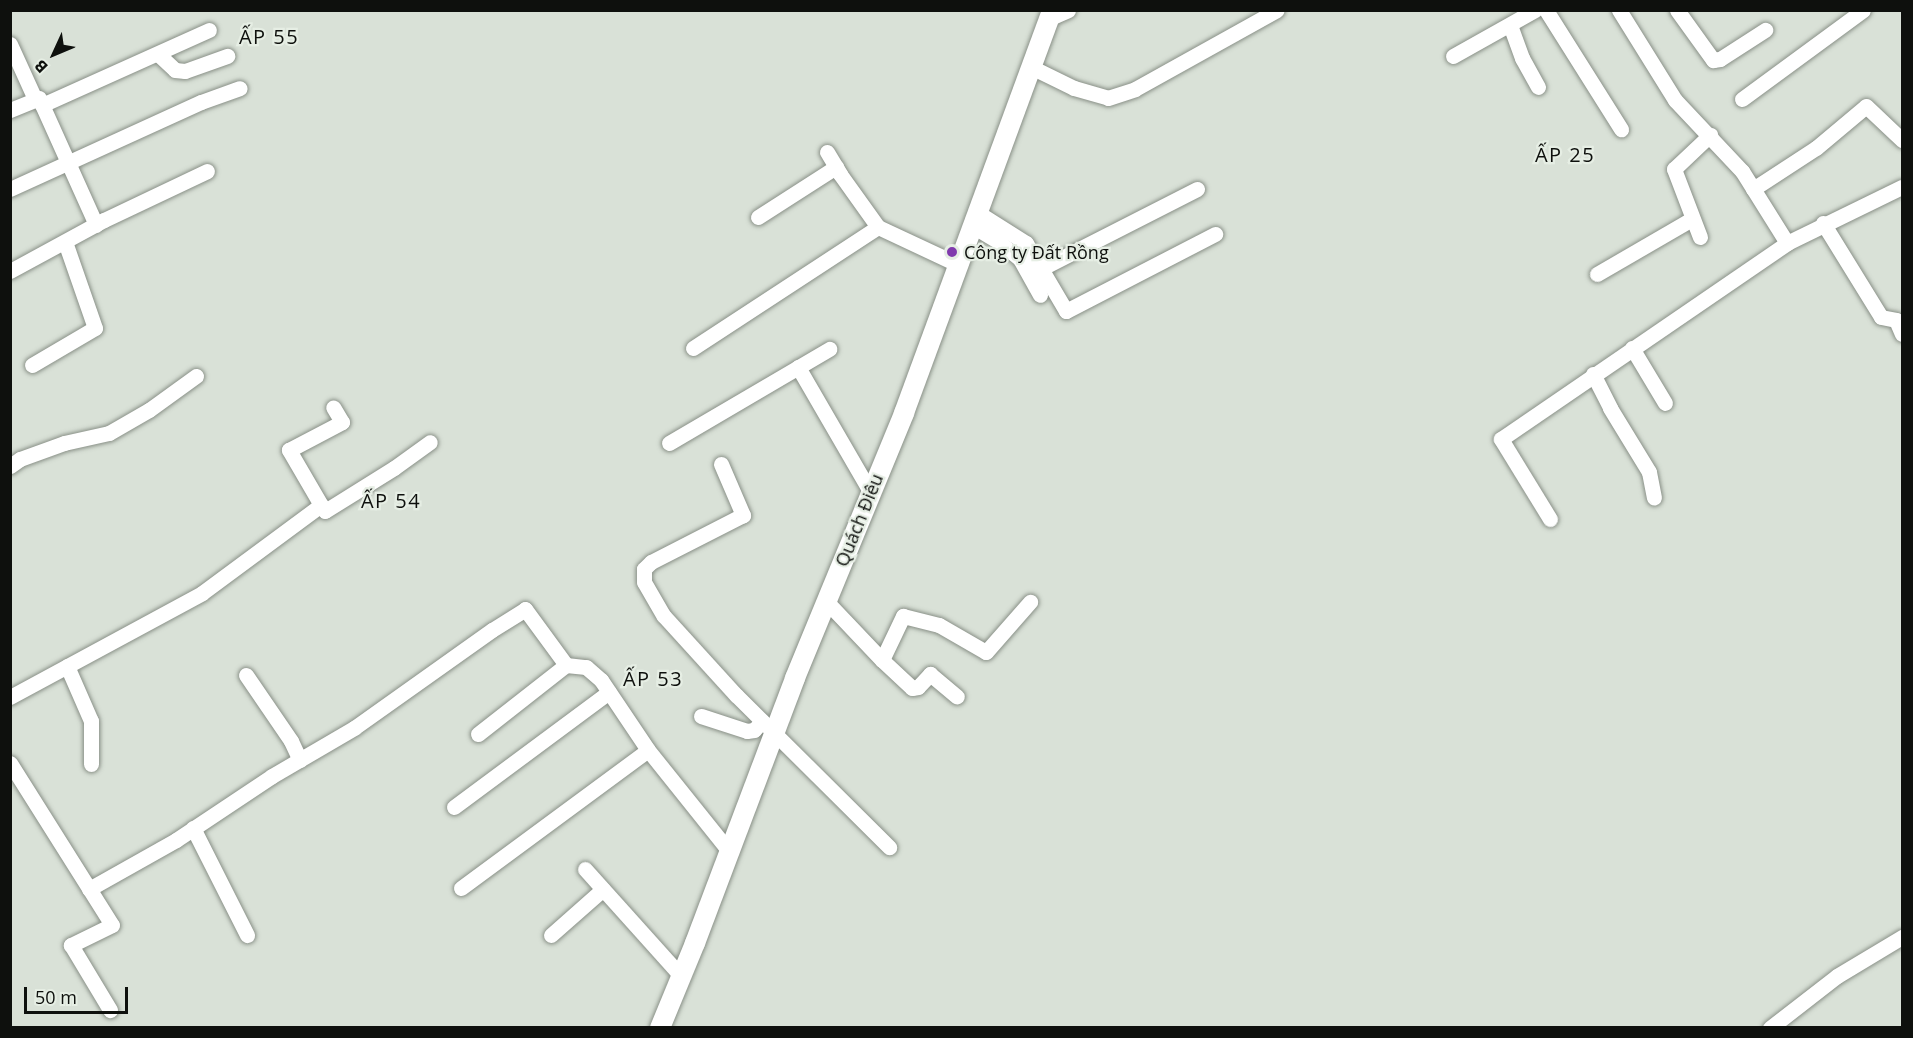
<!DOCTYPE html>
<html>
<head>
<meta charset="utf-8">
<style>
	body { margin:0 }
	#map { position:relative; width:1913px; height:1038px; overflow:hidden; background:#d9e1d7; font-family:"Open Sans",sans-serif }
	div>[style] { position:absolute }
	.roads { filter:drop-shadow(0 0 2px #899087) drop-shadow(0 0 2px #899087) }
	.minor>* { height:15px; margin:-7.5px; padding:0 7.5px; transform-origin:7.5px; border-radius:7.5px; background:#fff }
	.major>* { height:20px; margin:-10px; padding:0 10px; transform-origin:10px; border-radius:10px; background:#fff }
	.dots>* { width:16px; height:16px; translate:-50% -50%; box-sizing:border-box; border:3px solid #e6eee4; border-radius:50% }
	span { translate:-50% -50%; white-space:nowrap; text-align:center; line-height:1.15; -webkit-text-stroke:4.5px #e6eee4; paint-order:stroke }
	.poi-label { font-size:18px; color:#0e100d }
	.left { translate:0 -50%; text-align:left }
	.street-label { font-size:18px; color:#0e100d }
	.neighbourhood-label { font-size:20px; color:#0e100d; letter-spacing:1.5px }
	.frame { position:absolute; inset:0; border:12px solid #0e100d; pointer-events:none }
	.north { position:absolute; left:24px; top:24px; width:60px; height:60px; -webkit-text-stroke:4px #e6eee4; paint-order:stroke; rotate:226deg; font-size:16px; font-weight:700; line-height:24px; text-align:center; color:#0e100d }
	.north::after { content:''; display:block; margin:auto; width:21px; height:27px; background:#0e100d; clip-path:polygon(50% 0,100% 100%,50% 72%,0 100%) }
	.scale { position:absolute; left:24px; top:987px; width:104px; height:27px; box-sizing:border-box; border:3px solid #0e100d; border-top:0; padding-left:8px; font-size:18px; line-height:21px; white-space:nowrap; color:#0e100d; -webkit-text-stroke:4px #e6eee4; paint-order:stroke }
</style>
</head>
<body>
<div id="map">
	<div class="roads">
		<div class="minor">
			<i style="left:1546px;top:10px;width:141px;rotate:57.8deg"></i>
			<i style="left:1619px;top:10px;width:106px;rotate:58.1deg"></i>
			<i style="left:1675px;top:100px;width:98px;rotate:46.7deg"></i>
			<i style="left:1742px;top:171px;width:85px;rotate:58deg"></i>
			<i style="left:1677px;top:10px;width:62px;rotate:54.2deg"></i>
			<i style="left:1713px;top:60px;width:7px;rotate:-8deg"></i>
			<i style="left:1720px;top:59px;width:54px;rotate:-32.8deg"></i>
			<i style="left:1048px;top:19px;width:22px;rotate:-24deg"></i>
			<i style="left:1510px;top:25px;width:35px;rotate:70deg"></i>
			<i style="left:1522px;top:58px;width:33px;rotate:61deg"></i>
			<i style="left:10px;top:44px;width:60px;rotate:65.6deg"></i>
			<i style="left:158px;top:54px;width:23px;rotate:43deg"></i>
			<i style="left:175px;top:70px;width:10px;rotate:6deg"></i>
			<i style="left:185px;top:71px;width:45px;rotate:-19.7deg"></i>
			<i style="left:1453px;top:56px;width:94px;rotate:-29.3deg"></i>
			<i style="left:1029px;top:66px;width:50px;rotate:26.1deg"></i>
			<i style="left:1074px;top:88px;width:35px;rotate:16deg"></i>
			<i style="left:1108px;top:98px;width:28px;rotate:-18deg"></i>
			<i style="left:1135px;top:89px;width:162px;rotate:-29.1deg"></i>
			<i style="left:1742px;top:99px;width:150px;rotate:-36.3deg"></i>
			<i style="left:42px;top:105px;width:183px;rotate:-24.2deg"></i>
			<i style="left:10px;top:110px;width:31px;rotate:-22deg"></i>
			<i style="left:39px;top:98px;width:139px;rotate:65.8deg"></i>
			<i style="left:827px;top:152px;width:26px;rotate:59deg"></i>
			<i style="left:840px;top:174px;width:65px;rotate:54.4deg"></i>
			<i style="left:878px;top:227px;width:87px;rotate:25.1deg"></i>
			<i style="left:10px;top:189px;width:210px;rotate:-24.5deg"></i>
			<i style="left:201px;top:102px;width:41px;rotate:-19.7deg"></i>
			<i style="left:1753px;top:189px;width:75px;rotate:-33.1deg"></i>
			<i style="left:1816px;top:148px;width:65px;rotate:-40deg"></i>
			<i style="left:1866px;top:106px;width:50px;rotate:43.4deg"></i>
			<i style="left:977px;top:212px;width:58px;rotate:32.3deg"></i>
			<i style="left:1026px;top:243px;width:79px;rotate:59.5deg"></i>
			<i style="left:1066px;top:311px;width:168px;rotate:-27.3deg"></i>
			<i style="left:758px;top:217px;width:93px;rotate:-32.7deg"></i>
			<i style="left:1823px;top:223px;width:110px;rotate:58.3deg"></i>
			<i style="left:1881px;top:317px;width:15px;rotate:11deg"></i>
			<i style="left:1896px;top:320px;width:15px;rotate:67deg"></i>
			<i style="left:971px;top:225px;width:33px;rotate:31deg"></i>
			<i style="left:999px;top:242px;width:27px;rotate:39deg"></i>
			<i style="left:1020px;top:259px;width:41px;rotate:60.9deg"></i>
			<i style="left:1700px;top:237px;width:73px;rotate:-110.9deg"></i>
			<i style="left:1674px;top:169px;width:50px;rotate:-43.4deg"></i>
			<i style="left:1042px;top:268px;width:174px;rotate:-27deg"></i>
			<i style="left:10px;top:271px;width:107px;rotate:-28.5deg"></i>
			<i style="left:104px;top:220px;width:114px;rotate:-25.4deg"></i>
			<i style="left:1597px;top:274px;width:110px;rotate:-30.1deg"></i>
			<i style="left:693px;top:348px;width:221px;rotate:-33.2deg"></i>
			<i style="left:1632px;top:348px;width:64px;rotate:59deg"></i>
			<i style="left:32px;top:365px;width:73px;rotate:-30.4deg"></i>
			<i style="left:95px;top:328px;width:91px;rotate:-109.2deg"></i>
			<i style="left:798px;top:367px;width:143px;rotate:59.9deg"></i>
			<i style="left:1593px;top:374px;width:38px;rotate:63deg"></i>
			<i style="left:1610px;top:408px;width:75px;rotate:58.6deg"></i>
			<i style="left:1649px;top:472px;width:26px;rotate:79deg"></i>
			<i style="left:669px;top:443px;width:186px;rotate:-30.4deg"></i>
			<i style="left:721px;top:464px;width:56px;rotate:66.7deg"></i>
			<i style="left:743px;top:515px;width:103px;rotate:152.9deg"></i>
			<i style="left:651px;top:562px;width:10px;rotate:135deg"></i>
			<i style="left:644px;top:569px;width:13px;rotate:90deg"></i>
			<i style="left:644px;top:582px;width:39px;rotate:60deg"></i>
			<i style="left:664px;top:616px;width:107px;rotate:47.7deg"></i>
			<i style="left:736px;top:695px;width:216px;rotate:44.8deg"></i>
			<i style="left:10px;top:466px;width:12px;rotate:-35deg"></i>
			<i style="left:20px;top:459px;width:47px;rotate:-20deg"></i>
			<i style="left:64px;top:443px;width:46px;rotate:-12.5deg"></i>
			<i style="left:109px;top:433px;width:46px;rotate:-29.9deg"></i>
			<i style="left:149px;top:410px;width:58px;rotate:-35.9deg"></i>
			<i style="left:321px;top:505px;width:64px;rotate:-120.2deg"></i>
			<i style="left:289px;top:450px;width:60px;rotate:-27.8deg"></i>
			<i style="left:342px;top:422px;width:17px;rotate:-121deg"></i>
			<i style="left:1550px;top:519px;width:94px;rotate:-121.5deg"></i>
			<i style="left:1501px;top:439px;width:347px;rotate:-34.4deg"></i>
			<i style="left:1787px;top:243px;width:128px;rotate:-26deg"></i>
			<i style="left:826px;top:601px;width:81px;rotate:46.5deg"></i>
			<i style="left:882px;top:660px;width:49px;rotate:-64.5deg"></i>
			<i style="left:903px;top:616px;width:37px;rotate:14deg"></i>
			<i style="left:939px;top:625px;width:54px;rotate:29.9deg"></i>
			<i style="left:986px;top:652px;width:67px;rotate:-48.7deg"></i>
			<i style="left:882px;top:660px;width:41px;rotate:43deg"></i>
			<i style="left:912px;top:688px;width:6px;rotate:-9deg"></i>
			<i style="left:918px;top:687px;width:18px;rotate:-47deg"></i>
			<i style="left:930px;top:674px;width:35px;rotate:40deg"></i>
			<i style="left:67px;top:666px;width:60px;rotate:66.4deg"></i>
			<i style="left:91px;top:721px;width:43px;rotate:90deg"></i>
			<i style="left:246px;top:675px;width:80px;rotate:55.7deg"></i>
			<i style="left:291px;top:741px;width:21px;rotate:65deg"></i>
			<i style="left:10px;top:697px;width:218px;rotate:-28.4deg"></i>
			<i style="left:202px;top:593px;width:148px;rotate:-36.5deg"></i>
			<i style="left:321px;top:505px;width:7px;rotate:56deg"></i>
			<i style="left:325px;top:511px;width:81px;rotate:-31.9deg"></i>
			<i style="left:394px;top:468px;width:44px;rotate:-35.8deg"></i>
			<i style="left:701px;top:716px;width:48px;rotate:18.1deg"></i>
			<i style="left:747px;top:731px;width:7px;rotate:-8deg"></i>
			<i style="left:754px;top:730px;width:12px;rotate:-48deg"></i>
			<i style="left:478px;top:734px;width:112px;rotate:-38.1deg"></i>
			<i style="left:566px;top:665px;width:20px;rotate:6deg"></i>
			<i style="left:586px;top:667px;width:20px;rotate:41deg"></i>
			<i style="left:601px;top:680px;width:84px;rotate:56.1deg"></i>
			<i style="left:648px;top:750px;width:129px;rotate:51.3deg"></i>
			<i style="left:10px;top:763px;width:191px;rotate:57.8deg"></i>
			<i style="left:112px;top:925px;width:46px;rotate:154deg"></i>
			<i style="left:71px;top:945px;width:76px;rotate:59deg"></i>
			<i style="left:454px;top:807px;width:193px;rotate:-36.6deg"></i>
			<i style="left:193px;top:828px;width:120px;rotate:63.2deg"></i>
			<i style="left:585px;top:869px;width:144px;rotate:48.1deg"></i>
			<i style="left:461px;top:888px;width:232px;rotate:-36.4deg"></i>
			<i style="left:89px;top:889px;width:100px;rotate:-29.4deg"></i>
			<i style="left:176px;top:840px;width:115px;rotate:-33.7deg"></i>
			<i style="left:272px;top:776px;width:95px;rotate:-30.3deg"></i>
			<i style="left:354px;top:728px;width:169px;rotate:-35.4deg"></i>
			<i style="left:492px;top:630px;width:39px;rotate:-32deg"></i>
			<i style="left:525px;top:609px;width:69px;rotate:53.8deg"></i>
			<i style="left:551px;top:935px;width:69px;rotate:-41.5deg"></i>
			<i style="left:1770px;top:1028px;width:85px;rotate:-37.8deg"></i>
			<i style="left:1837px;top:976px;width:76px;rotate:-31deg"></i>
		</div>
		<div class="major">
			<i style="left:660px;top:1028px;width:92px;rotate:-67.6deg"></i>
			<i style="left:695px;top:943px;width:283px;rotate:-69.3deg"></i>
			<i style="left:795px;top:678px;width:287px;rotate:-67.6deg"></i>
			<i style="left:904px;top:413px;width:429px;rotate:-69.8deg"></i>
		</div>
	</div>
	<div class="dots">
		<i style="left:952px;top:252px;background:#803aad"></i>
	</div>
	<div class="poi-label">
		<span class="left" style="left:964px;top:252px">Công ty Đất Rồng</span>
	</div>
	<div class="street-label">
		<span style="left:859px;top:520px;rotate:-68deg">Quách Điêu</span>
	</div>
	<div class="neighbourhood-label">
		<span style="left:269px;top:36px">ẤP 55</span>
		<span style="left:1565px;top:154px">ẤP 25</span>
		<span style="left:391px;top:500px">ẤP 54</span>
		<span style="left:653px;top:678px">ẤP 53</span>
	</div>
	<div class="frame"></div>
	<div class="north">B</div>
	<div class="scale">50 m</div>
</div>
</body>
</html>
